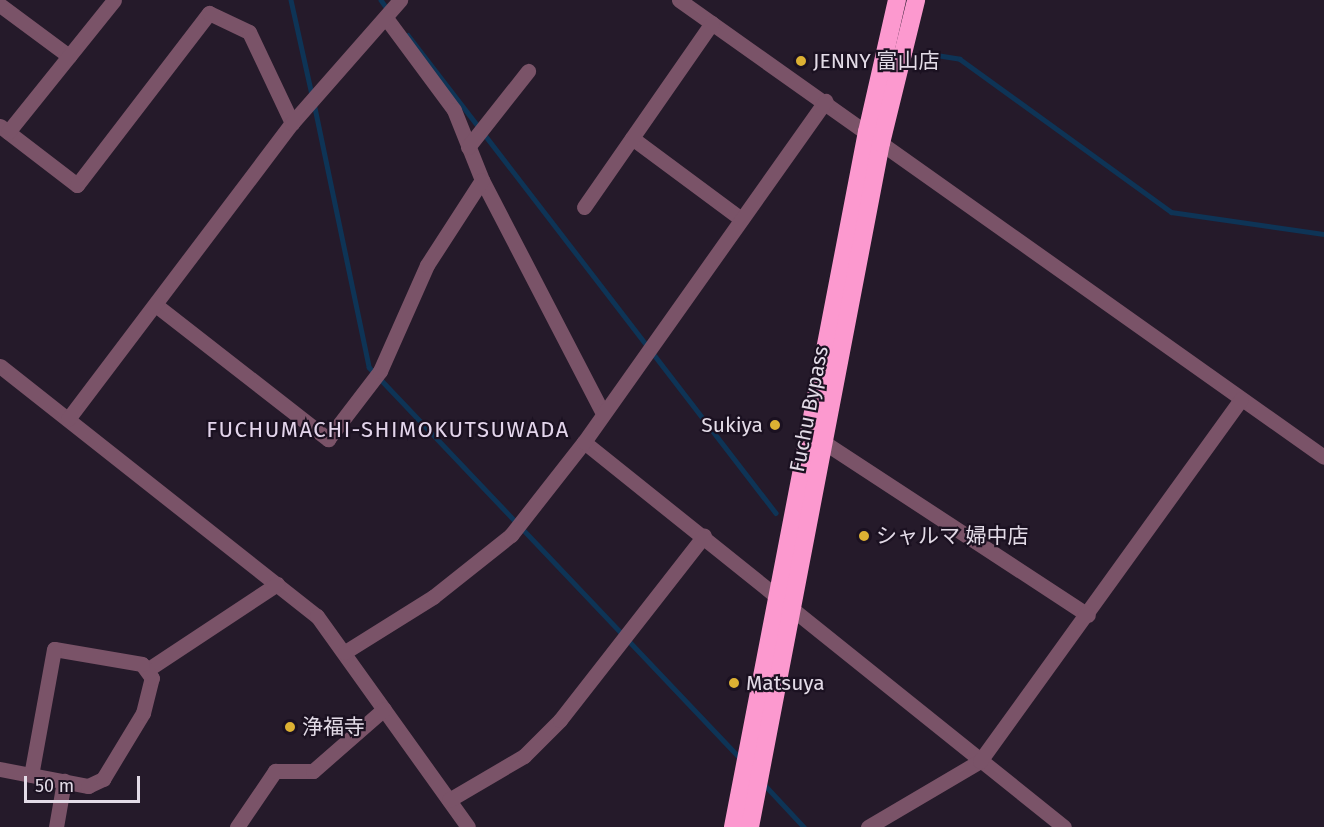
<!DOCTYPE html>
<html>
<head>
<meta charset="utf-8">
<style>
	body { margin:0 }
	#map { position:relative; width:1324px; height:827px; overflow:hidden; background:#251a2a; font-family:"Fira Sans","Noto Sans JP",sans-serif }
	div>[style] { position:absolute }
	.stream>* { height:4.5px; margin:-2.25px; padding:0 2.25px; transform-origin:2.25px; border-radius:2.25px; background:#0e3456 }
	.minor>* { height:15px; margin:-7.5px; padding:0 7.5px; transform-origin:7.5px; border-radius:7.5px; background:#7a5368 }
	.highway>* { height:18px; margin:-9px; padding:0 9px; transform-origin:9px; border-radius:9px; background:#fc99cf }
	.dots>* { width:16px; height:16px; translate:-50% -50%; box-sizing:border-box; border:3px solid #1b1121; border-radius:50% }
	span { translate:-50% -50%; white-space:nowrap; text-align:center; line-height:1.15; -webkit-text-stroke:4.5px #1b1121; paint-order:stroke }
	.poi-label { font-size:21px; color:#e3dbe7 }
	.left { translate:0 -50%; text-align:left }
	.right { translate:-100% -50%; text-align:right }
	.street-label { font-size:21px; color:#e3dbe7 }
	.neighbourhood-label { font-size:22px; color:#e3d5eb; letter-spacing:1.5px }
	.scale { position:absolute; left:24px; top:776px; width:116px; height:27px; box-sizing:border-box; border:3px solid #e3dbe7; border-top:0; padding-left:8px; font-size:18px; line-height:21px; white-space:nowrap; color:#e3dbe7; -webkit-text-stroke:4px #1b1121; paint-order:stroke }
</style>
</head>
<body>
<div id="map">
	<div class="stream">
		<i style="left:291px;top:0;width:97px;rotate:77.5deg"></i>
		<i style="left:381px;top:0;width:12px;rotate:55deg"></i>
		<i style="left:408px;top:35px;width:603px;rotate:52.41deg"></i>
		<i style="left:930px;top:54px;width:30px;rotate:9deg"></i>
		<i style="left:960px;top:59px;width:261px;rotate:35.9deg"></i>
		<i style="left:1171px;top:212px;width:155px;rotate:8.2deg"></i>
		<i style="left:314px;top:103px;width:270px;rotate:78.2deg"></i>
		<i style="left:369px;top:367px;width:540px;rotate:46.5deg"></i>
		<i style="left:763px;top:783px;width:60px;rotate:47deg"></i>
	</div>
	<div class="minor">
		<i style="left:679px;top:0;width:790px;rotate:35.32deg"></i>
		<i style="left:0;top:5px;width:86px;rotate:36.5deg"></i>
		<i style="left:386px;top:18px;width:114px;rotate:53.5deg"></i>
		<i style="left:454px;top:110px;width:75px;rotate:68.2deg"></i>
		<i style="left:482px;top:180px;width:263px;rotate:62.6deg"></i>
		<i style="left:0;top:126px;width:97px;rotate:37.5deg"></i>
		<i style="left:77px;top:185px;width:217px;rotate:-52.5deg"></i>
		<i style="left:209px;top:13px;width:44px;rotate:25.4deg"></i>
		<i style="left:249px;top:32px;width:101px;rotate:64.7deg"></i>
		<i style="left:8px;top:132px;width:169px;rotate:-51.2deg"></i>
		<i style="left:632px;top:138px;width:136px;rotate:36.6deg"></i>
		<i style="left:468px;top:147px;width:97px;rotate:-51.7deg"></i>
		<i style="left:584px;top:207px;width:224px;rotate:-55.2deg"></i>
		<i style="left:157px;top:306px;width:217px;rotate:37.9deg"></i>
		<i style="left:328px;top:439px;width:86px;rotate:-52.6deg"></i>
		<i style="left:380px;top:371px;width:116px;rotate:-66.1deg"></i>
		<i style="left:427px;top:265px;width:101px;rotate:-57.1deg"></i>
		<i style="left:0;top:366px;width:404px;rotate:38.3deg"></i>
		<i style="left:317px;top:616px;width:259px;rotate:54.4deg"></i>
		<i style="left:68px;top:419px;width:371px;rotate:-52.9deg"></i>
		<i style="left:292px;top:123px;width:164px;rotate:-48.7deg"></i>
		<i style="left:584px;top:442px;width:615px;rotate:38.73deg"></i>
		<i style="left:825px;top:443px;width:314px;rotate:33.2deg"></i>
		<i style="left:345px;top:652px;width:104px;rotate:-32deg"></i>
		<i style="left:433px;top:597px;width:100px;rotate:-38.5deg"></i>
		<i style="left:511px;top:535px;width:118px;rotate:-51.9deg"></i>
		<i style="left:584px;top:442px;width:418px;rotate:-54.7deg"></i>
		<i style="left:147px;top:670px;width:156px;rotate:-33.5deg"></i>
		<i style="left:0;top:769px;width:90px;rotate:10.9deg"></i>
		<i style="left:88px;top:786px;width:17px;rotate:-25deg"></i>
		<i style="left:103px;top:779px;width:77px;rotate:-58.8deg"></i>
		<i style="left:143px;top:713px;width:36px;rotate:-76deg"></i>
		<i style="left:152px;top:678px;width:17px;rotate:-126deg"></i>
		<i style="left:142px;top:664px;width:89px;rotate:-170.3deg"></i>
		<i style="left:54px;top:649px;width:128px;rotate:100.3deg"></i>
		<i style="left:449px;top:800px;width:87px;rotate:-30.4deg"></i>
		<i style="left:524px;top:756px;width:51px;rotate:-45deg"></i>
		<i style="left:560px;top:720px;width:234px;rotate:-52deg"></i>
		<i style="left:56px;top:827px;width:47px;rotate:-80.1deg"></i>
		<i style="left:237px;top:827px;width:68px;rotate:-55.8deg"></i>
		<i style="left:275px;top:771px;width:38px"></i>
		<i style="left:313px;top:771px;width:94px;rotate:-41.1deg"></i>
		<i style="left:868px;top:827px;width:130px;rotate:-30.5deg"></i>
		<i style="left:980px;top:761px;width:446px;rotate:-54.2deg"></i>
	</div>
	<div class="highway">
		<i style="left:733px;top:827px;width:708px;rotate:-79.09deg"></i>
		<i style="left:867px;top:132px;width:135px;rotate:-77.2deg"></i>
		<i style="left:750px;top:827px;width:696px;rotate:-79.16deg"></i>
		<i style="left:881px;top:143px;width:147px;rotate:-76.2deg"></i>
	</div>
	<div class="dots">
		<i style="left:801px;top:61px;background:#ddb133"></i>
		<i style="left:775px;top:425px;background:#ddb133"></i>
		<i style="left:864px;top:536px;background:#ddb133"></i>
		<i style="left:734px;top:683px;background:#ddb133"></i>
		<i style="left:290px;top:727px;background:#ddb133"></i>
	</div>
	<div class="poi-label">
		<span class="left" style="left:813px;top:61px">JENNY 富山店</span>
		<span class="right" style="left:763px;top:425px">Sukiya</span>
		<span class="left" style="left:876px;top:536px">シャルマ 婦中店</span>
		<span class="left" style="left:746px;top:683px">Matsuya</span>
		<span class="left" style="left:302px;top:727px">浄福寺</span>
	</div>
	<div class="street-label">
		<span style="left:809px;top:409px;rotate:-79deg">Fuchu Bypass</span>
	</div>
	<div class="neighbourhood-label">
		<span style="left:388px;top:430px">FUCHUMACHI-SHIMOKUTSUWADA</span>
	</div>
	<div class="scale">50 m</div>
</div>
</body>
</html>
